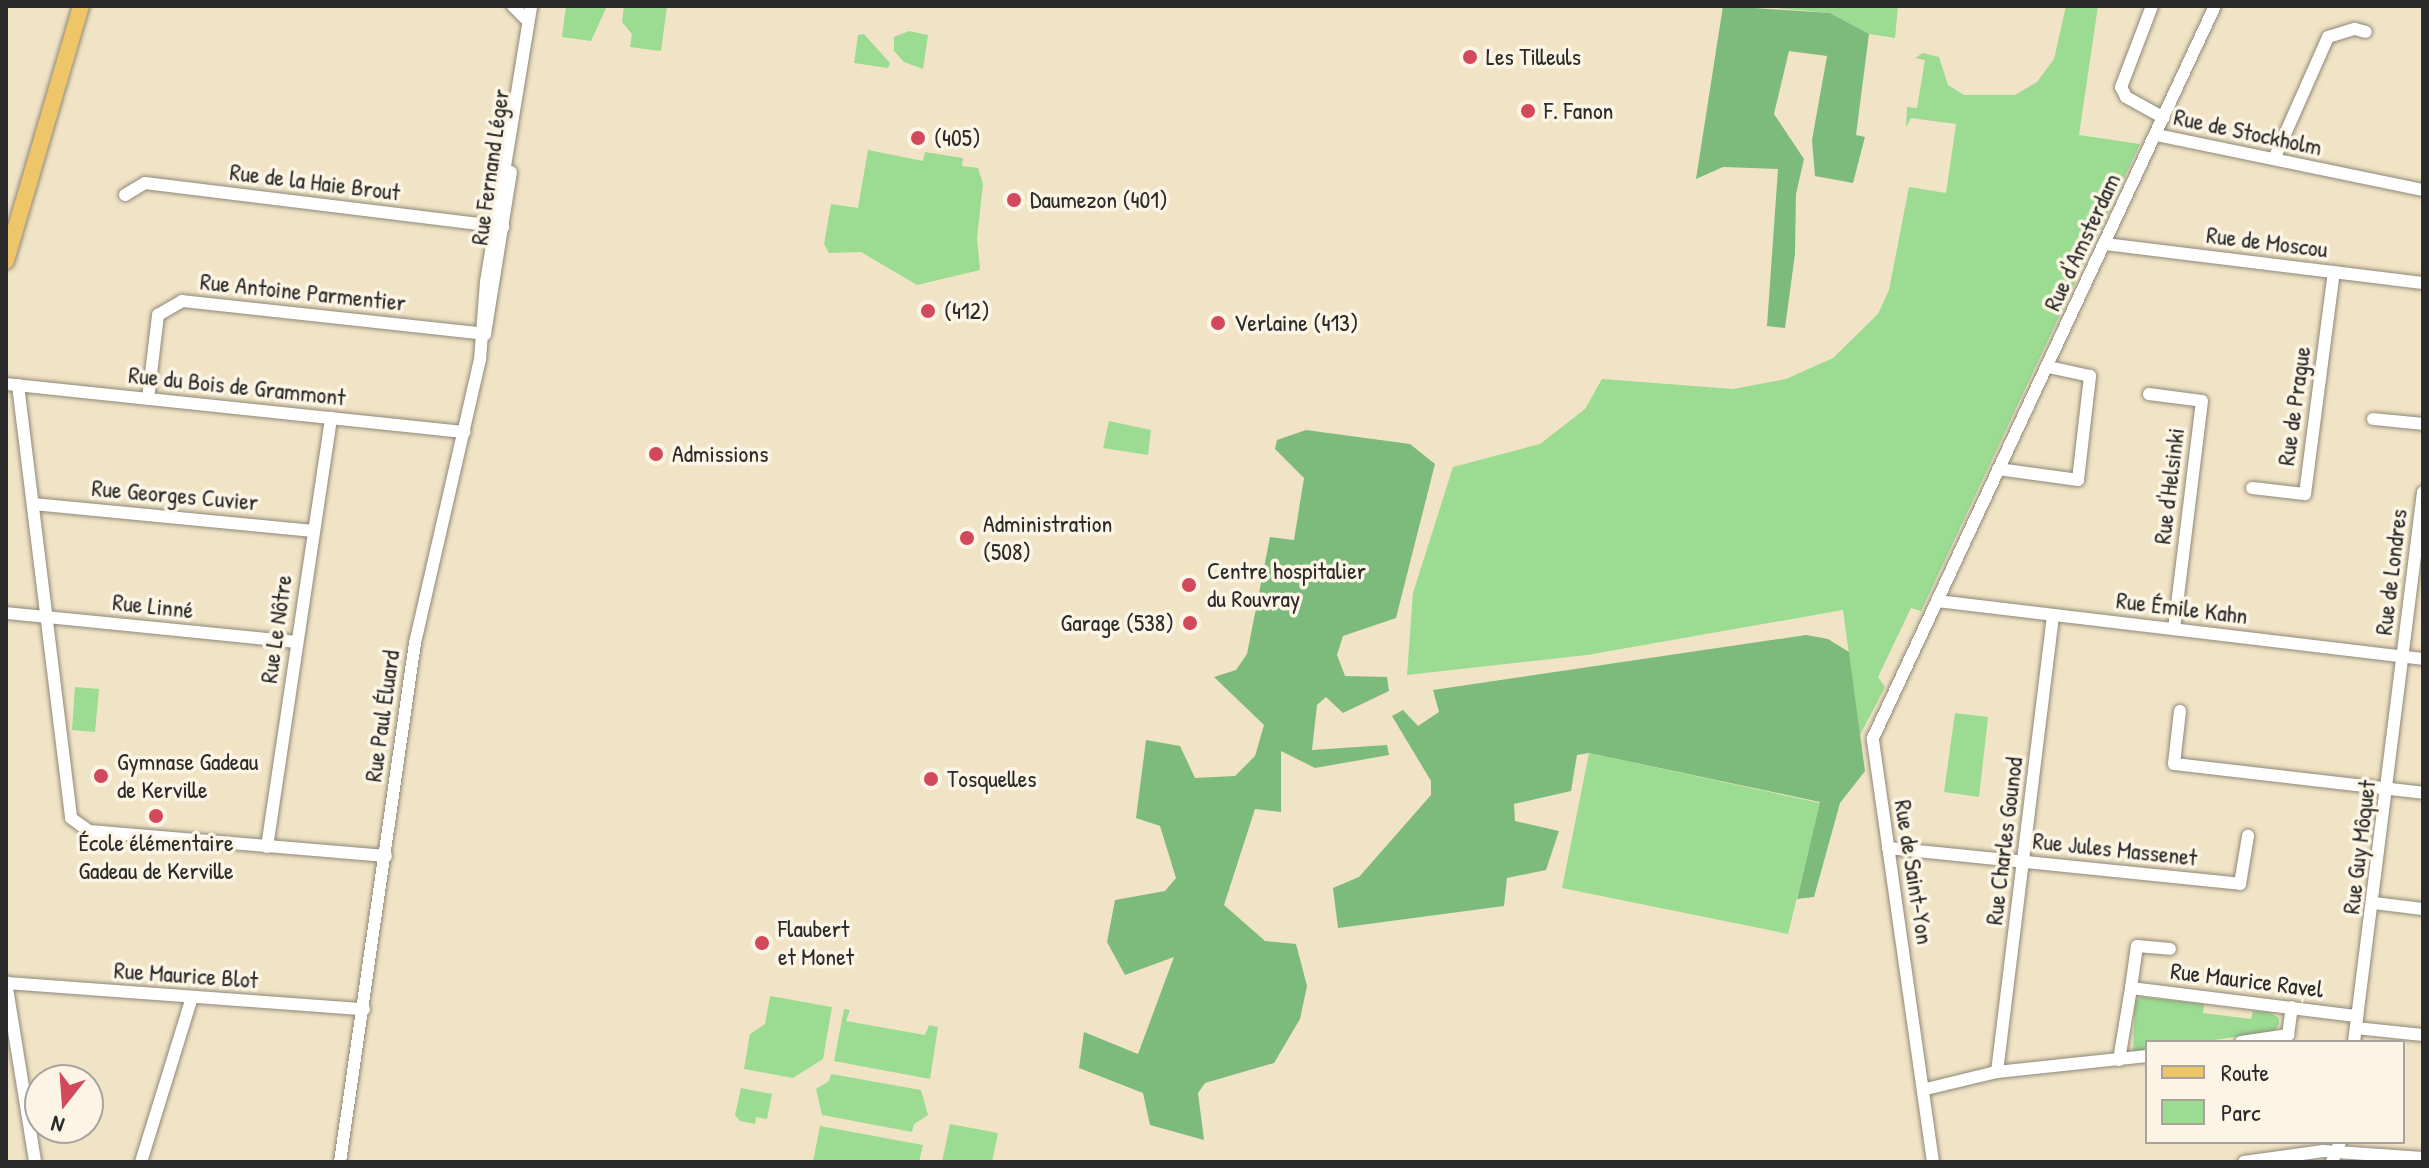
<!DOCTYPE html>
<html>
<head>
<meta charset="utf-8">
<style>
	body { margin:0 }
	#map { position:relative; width:2429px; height:1168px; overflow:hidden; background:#f1e4c6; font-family:"Patrick Hand",sans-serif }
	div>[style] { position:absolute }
	.green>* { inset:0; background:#9bdb92 }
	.forest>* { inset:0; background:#7cbb7c }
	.roads { filter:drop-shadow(0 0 2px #8e8878) drop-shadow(0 0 2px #8e8878) }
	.minor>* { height:12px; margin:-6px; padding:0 6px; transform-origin:6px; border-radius:6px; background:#fff }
	.major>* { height:16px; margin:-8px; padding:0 8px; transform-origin:8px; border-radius:8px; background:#eec569 }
	.dots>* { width:22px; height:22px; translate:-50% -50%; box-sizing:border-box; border:4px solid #fcf5e5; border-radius:50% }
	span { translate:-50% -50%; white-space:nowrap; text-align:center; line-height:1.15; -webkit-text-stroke:7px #fcf5e5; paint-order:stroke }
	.poi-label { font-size:24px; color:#2b2b2b }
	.left { translate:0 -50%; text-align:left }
	.right { translate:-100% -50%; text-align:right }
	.street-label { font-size:24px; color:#2b2b2b }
	.frame { position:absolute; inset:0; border:8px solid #2b2b2b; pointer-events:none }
	.legend { position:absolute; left:2145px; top:1040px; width:260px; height:104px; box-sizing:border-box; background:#fcf5e5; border:2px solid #a8a49b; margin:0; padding:10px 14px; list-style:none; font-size:24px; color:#2b2b2b }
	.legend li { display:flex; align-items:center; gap:16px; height:40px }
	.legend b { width:40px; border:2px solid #a8a49b }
	.north { position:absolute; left:24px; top:1064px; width:80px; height:80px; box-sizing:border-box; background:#fcf5e5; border:2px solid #a8a49b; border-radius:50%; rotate:197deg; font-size:22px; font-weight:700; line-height:32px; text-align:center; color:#2b2b2b }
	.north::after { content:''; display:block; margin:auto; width:28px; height:36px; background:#d1495b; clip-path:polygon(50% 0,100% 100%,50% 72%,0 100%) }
</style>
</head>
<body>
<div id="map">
	<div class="green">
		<i style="clip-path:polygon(566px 6px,607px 6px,591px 41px,562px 37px)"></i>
		<i style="clip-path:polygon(624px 6px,667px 6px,661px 51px,630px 47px,632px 34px,622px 22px)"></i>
		<i style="clip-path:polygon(1755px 6px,1898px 6px,1895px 38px,1869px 34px,1830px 13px)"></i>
		<i style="clip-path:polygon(2066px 6px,2098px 6px,2079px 135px,2140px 144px,1921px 611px,1911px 608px,1878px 677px,1885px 687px,1860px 735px,1843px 610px,1587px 655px,1407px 675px,1413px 593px,1453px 467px,1540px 444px,1585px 409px,1602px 379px,1733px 389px,1786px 379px,1833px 358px,1878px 314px,1889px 290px,1909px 187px,1946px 193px,1956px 124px,1911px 118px,1906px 127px,1907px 107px,1917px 108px,1925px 60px,1915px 58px,1923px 53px,1939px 57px,1948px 85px,1964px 95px,2015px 95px,2037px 82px,2054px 59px)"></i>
		<i style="clip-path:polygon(909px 31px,928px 35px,923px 69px,904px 62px,894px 51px,894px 37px)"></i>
		<i style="clip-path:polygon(864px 34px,890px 63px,888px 68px,854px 63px,858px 35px)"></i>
		<i style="clip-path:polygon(868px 150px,923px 161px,925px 152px,963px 158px,962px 166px,978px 168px,983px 184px,977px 238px,980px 270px,917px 285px,861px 252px,829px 253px,824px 244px,831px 204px,858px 208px)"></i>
		<i style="clip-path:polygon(1109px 421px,1151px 430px,1148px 455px,1103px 448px)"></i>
		<i style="clip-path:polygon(75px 687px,99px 689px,95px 732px,72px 730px)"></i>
		<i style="clip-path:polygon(1955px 713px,1988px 717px,1979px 797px,1944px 792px)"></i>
		<i style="clip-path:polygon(1589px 753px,1820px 803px,1788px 934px,1562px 888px)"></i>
		<i style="clip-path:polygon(770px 996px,832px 1007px,823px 1059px,793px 1078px,744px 1069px,750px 1034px,765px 1024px)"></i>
		<i style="clip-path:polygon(2141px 997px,2204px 1004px,2203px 1013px,2251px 1019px,2253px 1011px,2269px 1012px,2279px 1018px,2279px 1024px,2275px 1031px,2201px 1042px,2147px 1042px,2147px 1050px,2133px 1052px,2135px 1001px)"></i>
		<i style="clip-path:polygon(844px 1009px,850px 1010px,846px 1021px,925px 1035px,929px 1025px,938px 1027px,930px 1079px,834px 1061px)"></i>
		<i style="clip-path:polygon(831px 1074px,921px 1090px,928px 1115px,914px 1124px,912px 1132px,822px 1115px,816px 1089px,829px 1081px)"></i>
		<i style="clip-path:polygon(741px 1088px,772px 1094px,767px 1119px,756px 1117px,755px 1124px,740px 1121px,735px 1115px)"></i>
		<i style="clip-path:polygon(950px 1124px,998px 1133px,992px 1162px,942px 1162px)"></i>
		<i style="clip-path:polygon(820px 1126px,923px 1145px,919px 1162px,813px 1162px)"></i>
	</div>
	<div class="forest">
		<i style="clip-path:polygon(1723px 6px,1830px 13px,1869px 34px,1856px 135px,1865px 137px,1853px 183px,1815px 176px,1812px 140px,1827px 56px,1789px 51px,1774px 114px,1804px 159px,1796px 194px,1795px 254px,1785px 328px,1767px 326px,1778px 169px,1723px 167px,1696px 179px)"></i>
		<i style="clip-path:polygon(1306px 430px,1410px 444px,1435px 464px,1396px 618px,1343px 636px,1337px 655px,1345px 676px,1387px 677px,1389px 691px,1343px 713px,1326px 697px,1317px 705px,1312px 750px,1387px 745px,1389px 755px,1315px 768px,1281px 751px,1281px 812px,1255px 809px,1224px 905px,1265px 941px,1296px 944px,1307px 986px,1300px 1019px,1274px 1063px,1205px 1083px,1198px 1093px,1204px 1140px,1150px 1125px,1143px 1093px,1079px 1068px,1084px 1032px,1138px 1054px,1174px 957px,1125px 975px,1107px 942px,1115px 900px,1165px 891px,1176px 878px,1160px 826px,1136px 818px,1146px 740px,1180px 746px,1195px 778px,1235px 776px,1255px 756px,1264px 725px,1214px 677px,1236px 670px,1247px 654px,1270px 537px,1294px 540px,1304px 478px,1275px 449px,1277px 440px)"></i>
		<i style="clip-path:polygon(1806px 635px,1828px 639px,1849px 652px,1865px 771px,1840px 803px,1814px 897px,1797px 899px,1820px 802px,1589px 753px,1577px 755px,1571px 791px,1514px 804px,1515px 821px,1559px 831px,1546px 870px,1507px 878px,1504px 906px,1338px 928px,1333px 888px,1359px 877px,1431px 795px,1431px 781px,1392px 716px,1403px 710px,1418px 726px,1439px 712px,1433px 690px)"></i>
	</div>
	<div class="roads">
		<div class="minor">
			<i style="left:513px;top:6px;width:18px;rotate:45deg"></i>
			<i style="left:2152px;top:6px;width:87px;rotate:110.9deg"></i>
			<i style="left:2121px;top:87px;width:11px;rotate:63deg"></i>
			<i style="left:2126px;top:97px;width:43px;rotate:28.9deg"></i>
			<i style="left:2157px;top:135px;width:272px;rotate:11.7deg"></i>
			<i style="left:2274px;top:159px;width:133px;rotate:-66.1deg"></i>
			<i style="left:2328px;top:37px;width:28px;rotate:-17deg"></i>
			<i style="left:2355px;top:29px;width:11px;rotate:15deg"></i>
			<i style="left:125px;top:195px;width:23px;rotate:-31deg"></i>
			<i style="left:145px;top:183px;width:361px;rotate:7deg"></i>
			<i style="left:2105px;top:244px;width:320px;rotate:7deg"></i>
			<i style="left:485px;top:334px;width:164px;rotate:-80.9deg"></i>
			<i style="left:6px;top:384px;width:461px;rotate:6deg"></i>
			<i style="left:18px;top:385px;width:436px;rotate:83deg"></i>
			<i style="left:71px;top:818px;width:22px;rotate:36deg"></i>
			<i style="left:89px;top:831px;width:298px;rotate:4.8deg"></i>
			<i style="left:2149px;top:394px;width:53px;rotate:7.5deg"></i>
			<i style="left:2202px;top:401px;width:230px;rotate:97deg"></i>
			<i style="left:148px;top:399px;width:85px;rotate:-83.2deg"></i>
			<i style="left:158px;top:315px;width:28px;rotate:-30deg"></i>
			<i style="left:182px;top:301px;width:305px;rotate:6.2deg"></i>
			<i style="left:2373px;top:419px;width:50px;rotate:5.7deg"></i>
			<i style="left:1998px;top:469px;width:81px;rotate:7.8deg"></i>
			<i style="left:2078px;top:480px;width:105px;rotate:-83.4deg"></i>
			<i style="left:2090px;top:376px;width:43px;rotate:-167.9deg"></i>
			<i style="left:2252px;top:488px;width:53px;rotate:6.5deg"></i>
			<i style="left:2305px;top:494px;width:224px;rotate:-82.6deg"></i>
			<i style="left:34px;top:504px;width:280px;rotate:5.5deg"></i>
			<i style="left:1937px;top:601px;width:489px;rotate:6.8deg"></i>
			<i style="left:6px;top:613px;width:291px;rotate:5.7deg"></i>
			<i style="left:2180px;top:711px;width:53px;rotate:96.5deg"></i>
			<i style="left:2174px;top:764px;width:251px;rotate:6.6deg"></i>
			<i style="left:267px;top:847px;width:434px;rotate:-81.5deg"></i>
			<i style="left:1888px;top:848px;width:354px;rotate:5.8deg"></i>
			<i style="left:2240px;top:884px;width:49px;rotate:-80.5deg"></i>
			<i style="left:2374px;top:903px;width:49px;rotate:7deg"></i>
			<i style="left:6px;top:982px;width:182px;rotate:80.8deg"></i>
			<i style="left:6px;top:983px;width:359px;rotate:4.2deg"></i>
			<i style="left:2131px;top:988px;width:42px;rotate:-81.9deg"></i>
			<i style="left:2137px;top:946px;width:33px;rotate:5deg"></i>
			<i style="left:2356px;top:1028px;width:67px;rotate:6deg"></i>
			<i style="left:2241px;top:1042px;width:48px;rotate:-8.5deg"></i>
			<i style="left:2288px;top:1035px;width:28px;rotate:-82deg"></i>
			<i style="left:2354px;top:1042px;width:554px;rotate:-82.85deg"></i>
			<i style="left:2119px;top:1060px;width:73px;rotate:-80.5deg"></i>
			<i style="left:2131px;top:988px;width:228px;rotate:7.1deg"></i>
			<i style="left:1997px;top:1072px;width:460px;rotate:-83deg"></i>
			<i style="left:1926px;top:1089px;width:73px;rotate:-13.5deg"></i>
			<i style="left:1997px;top:1072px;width:151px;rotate:-6.1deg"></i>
			<i style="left:141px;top:1162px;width:173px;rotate:-72.8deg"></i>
			<i style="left:340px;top:1162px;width:524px;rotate:-81.78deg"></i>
			<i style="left:415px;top:643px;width:290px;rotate:-77.1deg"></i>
			<i style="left:480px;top:360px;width:78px;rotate:-85.6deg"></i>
			<i style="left:486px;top:282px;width:280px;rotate:-80.7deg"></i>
			<i style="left:1933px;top:1162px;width:428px;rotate:-98.1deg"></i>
			<i style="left:1873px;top:738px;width:808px;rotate:-64.96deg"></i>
			<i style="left:2244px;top:1162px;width:80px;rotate:-7.9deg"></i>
			<i style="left:2323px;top:1151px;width:100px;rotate:4deg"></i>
			<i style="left:2332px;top:1162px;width:22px;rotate:-68deg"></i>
		</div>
		<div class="major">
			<i style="left:6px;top:261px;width:266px;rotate:-73.6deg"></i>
		</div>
	</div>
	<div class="dots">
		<i style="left:1470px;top:57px;background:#d1495b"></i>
		<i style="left:1528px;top:111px;background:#d1495b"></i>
		<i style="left:918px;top:138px;background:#d1495b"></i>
		<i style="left:1014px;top:200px;background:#d1495b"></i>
		<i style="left:928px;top:311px;background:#d1495b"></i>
		<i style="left:1218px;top:323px;background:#d1495b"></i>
		<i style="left:656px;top:454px;background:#d1495b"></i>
		<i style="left:967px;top:538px;background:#d1495b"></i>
		<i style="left:1189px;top:585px;background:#d1495b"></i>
		<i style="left:1190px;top:623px;background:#d1495b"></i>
		<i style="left:101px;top:776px;background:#d1495b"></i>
		<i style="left:931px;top:779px;background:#d1495b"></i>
		<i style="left:156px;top:816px;background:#d1495b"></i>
		<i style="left:762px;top:943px;background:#d1495b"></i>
	</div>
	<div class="poi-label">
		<span class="left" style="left:1486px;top:57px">Les Tilleuls</span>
		<span class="left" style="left:1544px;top:111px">F. Fanon</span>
		<span class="left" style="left:934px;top:138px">(405)</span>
		<span class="left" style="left:1030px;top:200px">Daumezon (401)</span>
		<span class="left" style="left:944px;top:311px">(412)</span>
		<span class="left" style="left:1234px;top:323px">Verlaine (413)</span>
		<span class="left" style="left:672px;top:454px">Admissions</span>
		<span class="left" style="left:983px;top:538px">Administration<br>(508)</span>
		<span class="left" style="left:1207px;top:585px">Centre hospitalier<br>du Rouvray</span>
		<span class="right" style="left:1174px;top:623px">Garage (538)</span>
		<span class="left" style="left:117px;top:776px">Gymnase Gadeau<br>de Kerville</span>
		<span class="left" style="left:947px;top:779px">Tosquelles</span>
		<span style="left:156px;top:857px">École élémentaire<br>Gadeau de Kerville</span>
		<span class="left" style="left:778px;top:943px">Flaubert<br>et Monet</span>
	</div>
	<div class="street-label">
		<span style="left:2248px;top:132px;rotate:12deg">Rue de Stockholm</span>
		<span style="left:490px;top:167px;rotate:-82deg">Rue Fernand Léger</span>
		<span style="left:315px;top:182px;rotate:7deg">Rue de la Haie Brout</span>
		<span style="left:2082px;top:242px;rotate:-65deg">Rue d'Amsterdam</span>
		<span style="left:2267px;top:242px;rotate:7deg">Rue de Moscou</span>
		<span style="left:303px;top:292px;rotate:6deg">Rue Antoine Parmentier</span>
		<span style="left:237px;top:386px;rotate:6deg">Rue du Bois de Grammont</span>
		<span style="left:2294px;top:406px;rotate:-82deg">Rue de Prague</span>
		<span style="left:2169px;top:486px;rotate:-83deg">Rue d'Helsinki</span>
		<span style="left:175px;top:495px;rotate:5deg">Rue Georges Cuvier</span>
		<span style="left:2391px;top:572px;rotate:-83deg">Rue de Londres</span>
		<span style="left:153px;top:606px;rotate:6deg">Rue Linné</span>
		<span style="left:2182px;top:608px;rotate:7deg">Rue Émile Kahn</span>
		<span style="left:276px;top:629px;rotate:-82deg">Rue Le Nôtre</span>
		<span style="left:382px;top:716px;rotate:-82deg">Rue Paul Éluard</span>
		<span style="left:2004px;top:841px;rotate:-83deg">Rue Charles Gounod</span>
		<span style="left:2359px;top:847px;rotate:-83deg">Rue Guy Môquet</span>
		<span style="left:2115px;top:849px;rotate:6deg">Rue Jules Massenet</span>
		<span style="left:1914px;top:872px;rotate:81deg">Rue de Saint-Yon</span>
		<span style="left:186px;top:975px;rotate:4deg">Rue Maurice Blot</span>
		<span style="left:2247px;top:980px;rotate:7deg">Rue Maurice Ravel</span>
	</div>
	<div class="frame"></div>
	<ul class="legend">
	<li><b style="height:10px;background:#eec569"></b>Route</li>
	<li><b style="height:22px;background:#9bdb92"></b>Parc</li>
	</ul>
	<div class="north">N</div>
</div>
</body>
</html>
